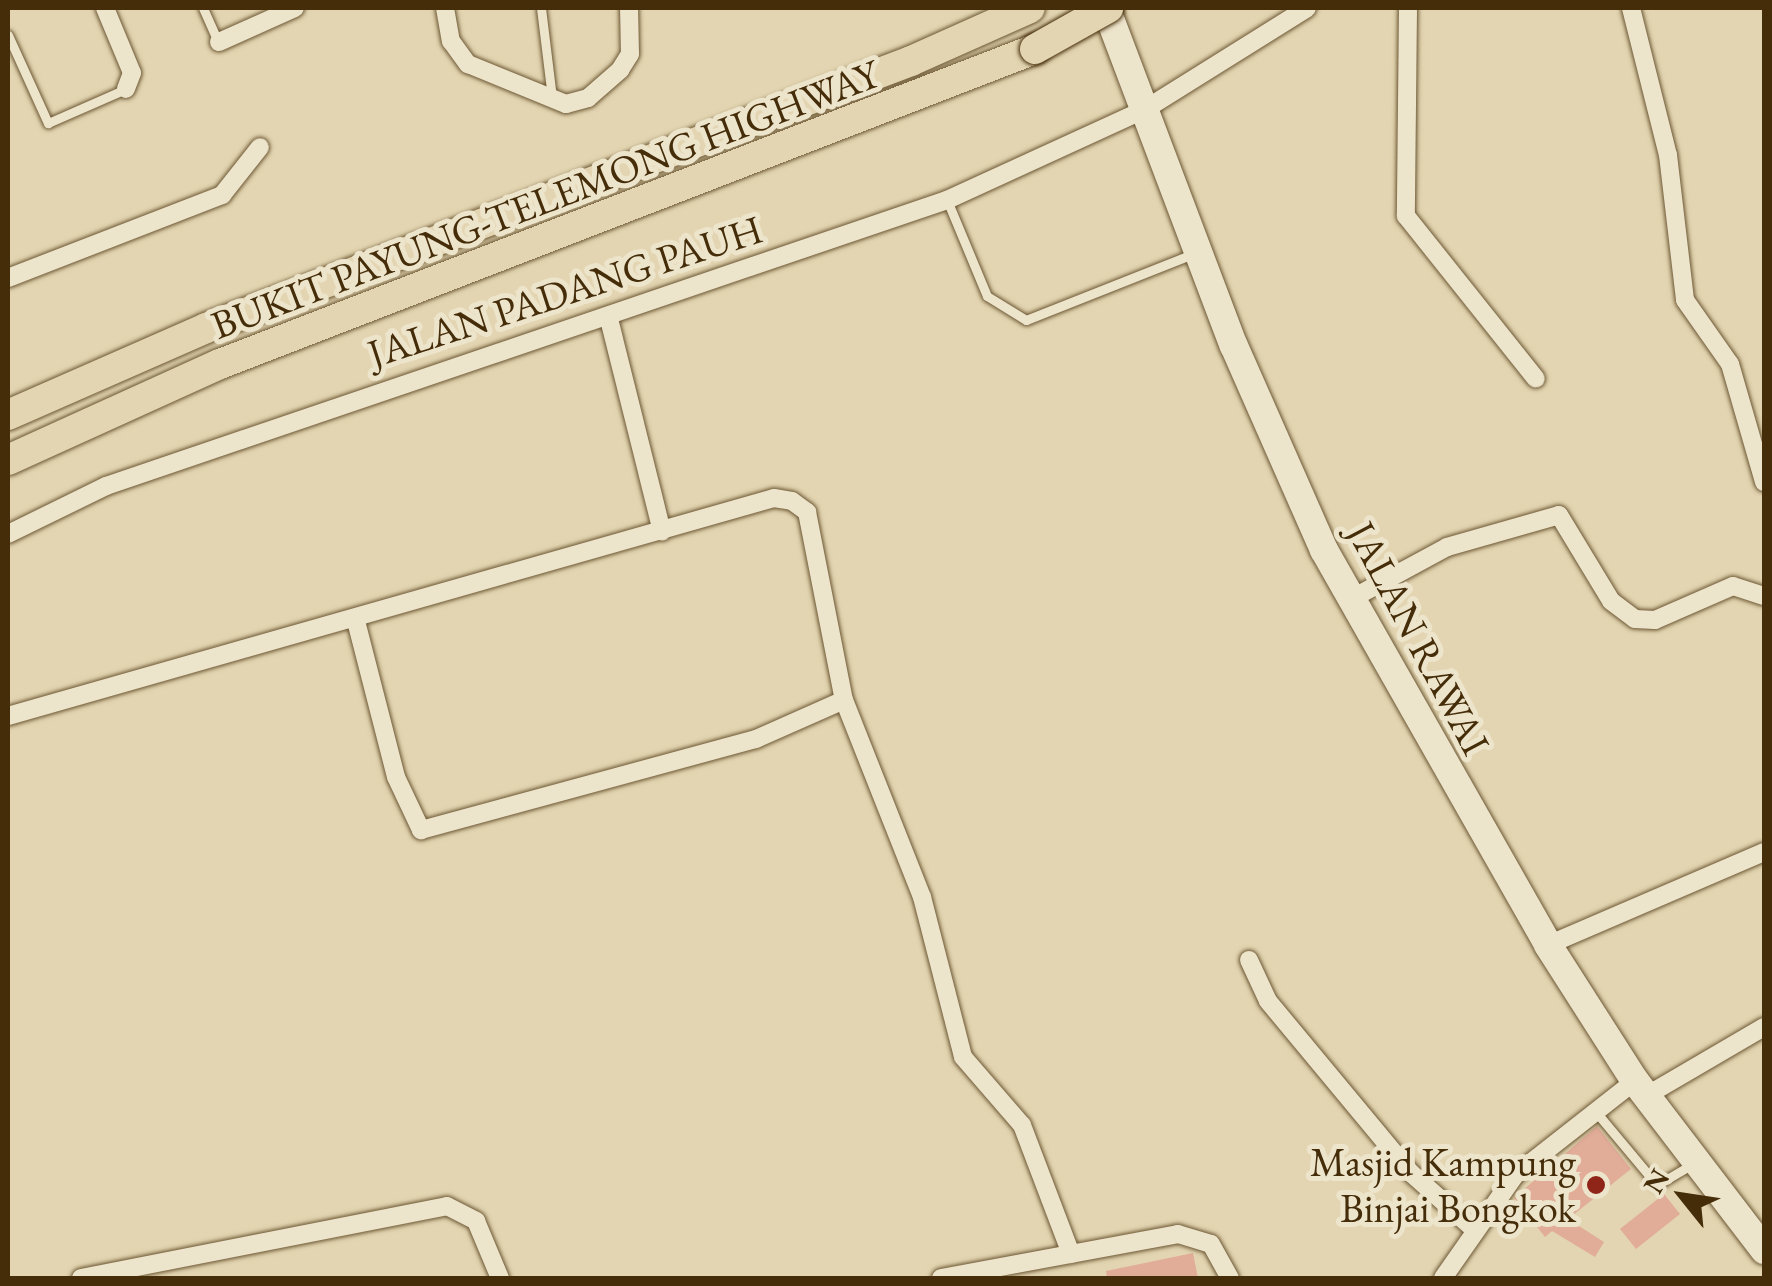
<!DOCTYPE html>
<html>
<head>
<meta charset="utf-8">
<style>
	body { margin:0 }
	#map { position:relative; width:1772px; height:1286px; overflow:hidden; background:#e3d5b1; font-family:"EB Garamond",serif }
	div>[style] { position:absolute }
	.building>* { inset:0; background:#e1ad99 }
	.roads { filter:drop-shadow(0 0 2px #6c5733) drop-shadow(0 0 2px #6c5733) }
	.service>* { height:9px; margin:-4.5px; padding:0 4.5px; transform-origin:4.5px; border-radius:4.5px; background:#ede4cc }
	.minor>* { height:18px; margin:-9px; padding:0 9px; transform-origin:9px; border-radius:9px; background:#ede4cc }
	.secondary>* { height:28px; margin:-14px; padding:0 14px; transform-origin:14px; border-radius:14px; background:#ede4cc }
	.trunk>* { height:30px; margin:-15px; padding:0 15px; transform-origin:15px; border-radius:15px; background:#e3d5b1 }
	.bridges { filter:drop-shadow(0 0 2px #452d09) drop-shadow(0 0 2px #452d09) }
	.trunk-bridge>* { height:30px; margin:-15px; padding:0 15px; transform-origin:15px; border-radius:15px; background:#e3d5b1 }
	.dots>* { width:28px; height:28px; translate:-50% -50%; box-sizing:border-box; border:5px solid #ede4cc; border-radius:50% }
	span { translate:-50% -50%; white-space:nowrap; text-align:center; line-height:1.15; -webkit-text-stroke:10px #ede4cc; paint-order:stroke }
	.street-label { font-size:40px; color:#452d09 }
	.poi-label { font-size:40px; color:#452d09 }
	.right { translate:-100% -50%; text-align:right }
	.frame { position:absolute; inset:0; border:10px solid #452d09; pointer-events:none }
	.north { position:absolute; left:1632px; top:1146px; width:100px; height:100px; -webkit-text-stroke:8px #ede4cc; paint-order:stroke; rotate:300deg; font-size:28px; font-weight:700; line-height:40px; text-align:center; color:#452d09 }
	.north::after { content:''; display:block; margin:auto; width:35px; height:45px; background:#452d09; clip-path:polygon(50% 0,100% 100%,50% 72%,0 100%) }
</style>
</head>
<body>
<div id="map">
	<div class="building">
		<i style="clip-path:polygon(1597px 1126px,1631px 1169px,1568px 1219px,1604px 1242px,1595px 1257px,1552px 1231px,1545px 1237px,1514px 1198px)"></i>
		<i style="clip-path:polygon(1664px 1194px,1680px 1214px,1636px 1249px,1620px 1229px)"></i>
		<i style="clip-path:polygon(1193px 1253px,1198px 1278px,1107px 1278px,1106px 1271px)"></i>
	</div>
	<div class="roads">
		<div class="service">
			<i style="left:203px;top:8px;width:36px;rotate:66deg"></i>
			<i style="left:541px;top:8px;width:91px;rotate:83deg"></i>
			<i style="left:8px;top:35px;width:97px;rotate:65.6deg"></i>
			<i style="left:48px;top:123px;width:85px;rotate:-23.6deg"></i>
			<i style="left:947px;top:200px;width:104px;rotate:67.4deg"></i>
			<i style="left:987px;top:296px;width:46px;rotate:31.6deg"></i>
			<i style="left:1026px;top:320px;width:182px;rotate:-21.6deg"></i>
			<i style="left:1596px;top:1112px;width:95px;rotate:50.1deg"></i>
			<i style="left:1657px;top:1185px;width:43px;rotate:-30.7deg"></i>
		</div>
		<div class="minor">
			<i style="left:105px;top:8px;width:70px;rotate:67.4deg"></i>
			<i style="left:132px;top:73px;width:17px;rotate:111deg"></i>
			<i style="left:445px;top:8px;width:34px;rotate:80deg"></i>
			<i style="left:451px;top:41px;width:29px;rotate:54deg"></i>
			<i style="left:468px;top:64px;width:106px;rotate:22.2deg"></i>
			<i style="left:566px;top:104px;width:23px;rotate:-15deg"></i>
			<i style="left:588px;top:98px;width:43px;rotate:-41.2deg"></i>
			<i style="left:620px;top:70px;width:19px;rotate:-58deg"></i>
			<i style="left:630px;top:54px;width:46px;rotate:-91.2deg"></i>
			<i style="left:1408px;top:8px;width:208px;rotate:90.6deg"></i>
			<i style="left:1406px;top:216px;width:208px;rotate:51.4deg"></i>
			<i style="left:1631px;top:8px;width:152px;rotate:75.9deg"></i>
			<i style="left:1668px;top:155px;width:146px;rotate:83.3deg"></i>
			<i style="left:1685px;top:300px;width:78px;rotate:54.9deg"></i>
			<i style="left:1730px;top:364px;width:123px;rotate:73.9deg"></i>
			<i style="left:219px;top:42px;width:83px;rotate:-24.1deg"></i>
			<i style="left:8px;top:278px;width:230px;rotate:-21.2deg"></i>
			<i style="left:222px;top:195px;width:61px;rotate:-51.6deg"></i>
			<i style="left:609px;top:319px;width:219px;rotate:76deg"></i>
			<i style="left:8px;top:534px;width:109px;rotate:-26.1deg"></i>
			<i style="left:106px;top:486px;width:888px;rotate:-18.78deg"></i>
			<i style="left:947px;top:200px;width:217px;rotate:-24.6deg"></i>
			<i style="left:1144px;top:110px;width:192px;rotate:-32deg"></i>
			<i style="left:1351px;top:599px;width:109px;rotate:-28.4deg"></i>
			<i style="left:1447px;top:547px;width:116px;rotate:-15.9deg"></i>
			<i style="left:1559px;top:515px;width:100px;rotate:58.8deg"></i>
			<i style="left:1611px;top:601px;width:30px;rotate:37deg"></i>
			<i style="left:1635px;top:619px;width:20px;rotate:3deg"></i>
			<i style="left:1655px;top:620px;width:85px;rotate:-23.6deg"></i>
			<i style="left:1733px;top:586px;width:32px;rotate:18deg"></i>
			<i style="left:356px;top:621px;width:161px;rotate:75.6deg"></i>
			<i style="left:396px;top:777px;width:59px;rotate:64.7deg"></i>
			<i style="left:421px;top:830px;width:347px;rotate:-15.2deg"></i>
			<i style="left:756px;top:739px;width:96px;rotate:-23.9deg"></i>
			<i style="left:8px;top:716px;width:796px;rotate:-15.89deg"></i>
			<i style="left:774px;top:498px;width:18px;rotate:9deg"></i>
			<i style="left:792px;top:501px;width:19px;rotate:36deg"></i>
			<i style="left:807px;top:512px;width:192px;rotate:78.9deg"></i>
			<i style="left:844px;top:700px;width:212px;rotate:68.4deg"></i>
			<i style="left:922px;top:897px;width:165px;rotate:75.6deg"></i>
			<i style="left:963px;top:1057px;width:90px;rotate:49.1deg"></i>
			<i style="left:1022px;top:1125px;width:138px;rotate:69.2deg"></i>
			<i style="left:1548px;top:945px;width:235px;rotate:-23.3deg"></i>
			<i style="left:1249px;top:960px;width:45px;rotate:65.1deg"></i>
			<i style="left:1268px;top:1001px;width:224px;rotate:50.3deg"></i>
			<i style="left:1411px;top:1173px;width:86px;rotate:41.7deg"></i>
			<i style="left:1646px;top:1096px;width:137px;rotate:-30.3deg"></i>
			<i style="left:81px;top:1278px;width:373px;rotate:-11.1deg"></i>
			<i style="left:447px;top:1206px;width:33px;rotate:27deg"></i>
			<i style="left:476px;top:1221px;width:62px;rotate:67.2deg"></i>
			<i style="left:941px;top:1278px;width:241px;rotate:-10.5deg"></i>
			<i style="left:1178px;top:1234px;width:34px;rotate:17deg"></i>
			<i style="left:1211px;top:1244px;width:39px;rotate:61deg"></i>
			<i style="left:1443px;top:1278px;width:126px;rotate:-55deg"></i>
			<i style="left:1515px;top:1175px;width:152px;rotate:-38.1deg"></i>
		</div>
		<div class="secondary">
			<i style="left:1106px;top:8px;width:361px;rotate:69.3deg"></i>
			<i style="left:1234px;top:346px;width:223px;rotate:66.2deg"></i>
			<i style="left:1324px;top:550px;width:454px;rotate:60.4deg"></i>
			<i style="left:1548px;top:945px;width:161px;rotate:57.4deg"></i>
			<i style="left:1635px;top:1081px;width:213px;rotate:52.6deg"></i>
		</div>
		<div class="trunk">
			<i style="left:8px;top:415px;width:216px;rotate:-23.7deg"></i>
			<i style="left:206px;top:328px;width:754px;rotate:-20.74deg"></i>
			<i style="left:911px;top:61px;width:130px;rotate:-24deg"></i>
			<i style="left:8px;top:460px;width:233px;rotate:-24.4deg"></i>
			<i style="left:220px;top:364px;width:874px;rotate:-21.13deg"></i>
		</div>
	</div>
	<div class="bridges">
		<div class="trunk-bridge">
			<i style="left:1035px;top:49px;width:84px;rotate:-29.3deg"></i>
		</div>
	</div>
	<div class="dots">
		<i style="left:1596px;top:1185px;background:#8f2418"></i>
	</div>
	<div class="street-label">
		<span style="left:545px;top:199px;rotate:-21deg">BUKIT PAYUNG-TELEMONG HIGHWAY</span>
		<span style="left:565px;top:291px;rotate:-18deg">JALAN PADANG PAUH</span>
		<span style="left:1419px;top:638px;rotate:62deg">JALAN RAWAI</span>
	</div>
	<div class="poi-label">
		<span class="right" style="left:1576px;top:1185px">Masjid Kampung<br>Binjai Bongkok</span>
	</div>
	<div class="frame"></div>
	<div class="north">N</div>
</div>
</body>
</html>
